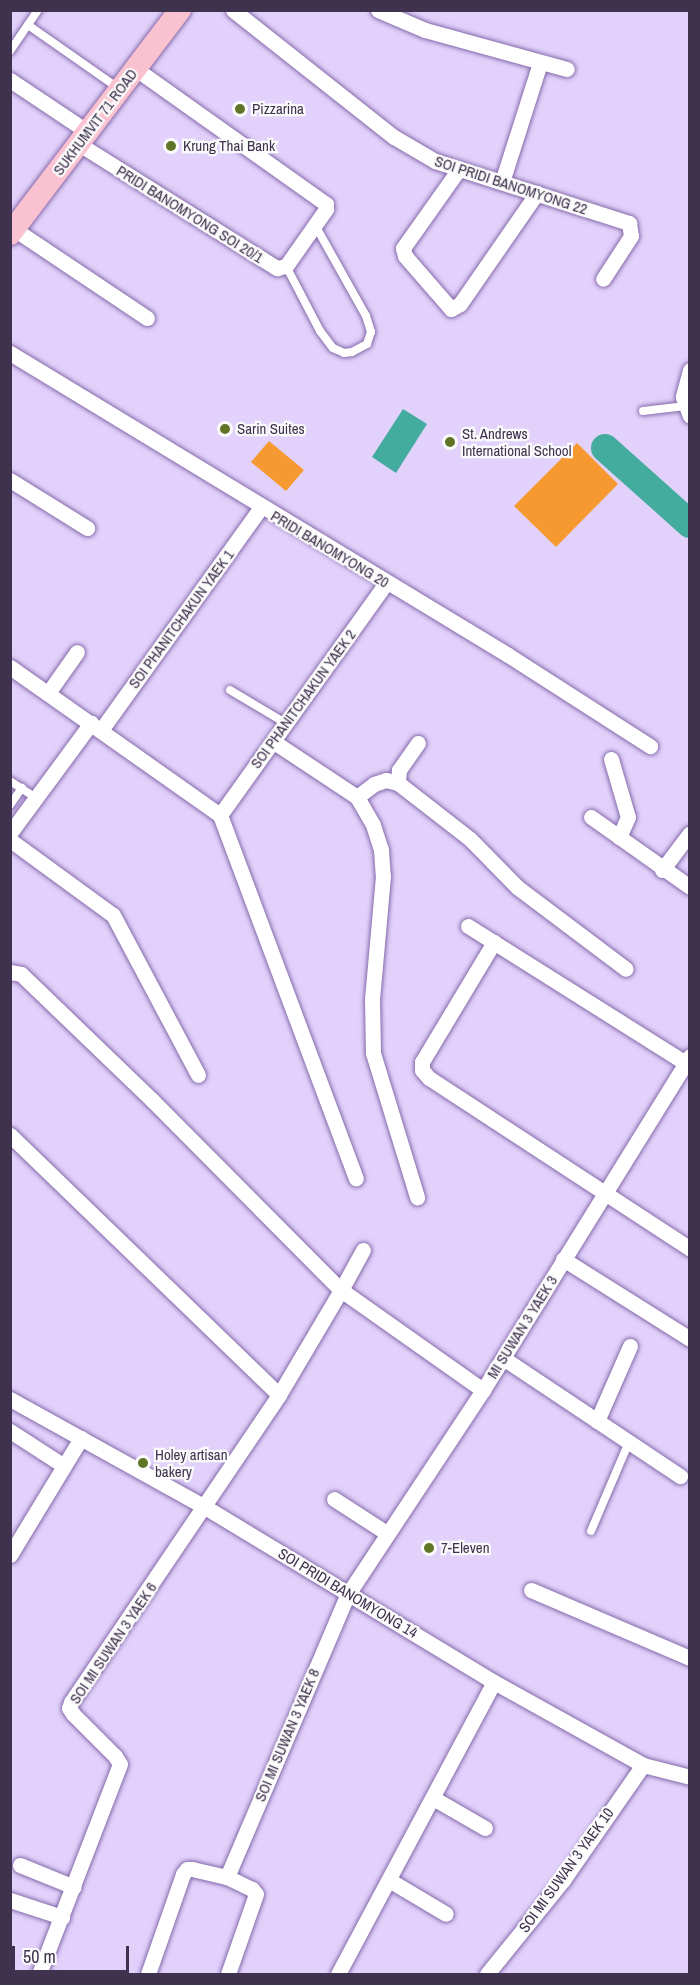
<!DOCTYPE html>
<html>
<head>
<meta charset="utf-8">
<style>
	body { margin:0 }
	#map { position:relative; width:700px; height:1985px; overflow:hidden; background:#e1d1fb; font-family:"Archivo Narrow",sans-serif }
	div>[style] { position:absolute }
	.green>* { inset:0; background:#f79931 }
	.water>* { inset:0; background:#44ac9e }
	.river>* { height:28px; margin:-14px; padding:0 14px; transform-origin:14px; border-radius:14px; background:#44ac9e }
	.roads { filter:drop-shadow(0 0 2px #866aaa) drop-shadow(0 0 2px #866aaa) }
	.lane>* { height:8px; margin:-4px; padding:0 4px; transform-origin:4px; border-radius:4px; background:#fff }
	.street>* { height:15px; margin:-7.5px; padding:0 7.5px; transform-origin:7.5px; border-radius:7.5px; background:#fff }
	.primary>* { height:22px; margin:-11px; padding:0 11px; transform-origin:11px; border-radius:11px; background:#fac1d0 }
	.dots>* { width:16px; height:16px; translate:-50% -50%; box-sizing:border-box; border:3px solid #fbfbfb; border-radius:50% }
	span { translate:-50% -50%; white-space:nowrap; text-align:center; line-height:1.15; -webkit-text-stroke:4.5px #fbfbfb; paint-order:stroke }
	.poi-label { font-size:15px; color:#3e324e }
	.left { translate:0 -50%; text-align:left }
	.street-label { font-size:15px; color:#3e324e }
	.frame { position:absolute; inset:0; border:12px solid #3e324e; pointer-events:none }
	.scale { position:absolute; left:12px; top:1946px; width:117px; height:27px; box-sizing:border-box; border:3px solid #3e324e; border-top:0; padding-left:8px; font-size:18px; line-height:21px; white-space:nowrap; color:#3e324e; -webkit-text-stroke:4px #fbfbfb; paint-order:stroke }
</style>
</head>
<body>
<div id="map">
	<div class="green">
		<i style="clip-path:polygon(269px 441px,304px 470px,286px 491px,251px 462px)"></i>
		<i style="clip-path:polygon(577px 443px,618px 484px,556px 547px,514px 506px)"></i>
	</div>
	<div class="water">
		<i style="clip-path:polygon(403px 409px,427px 424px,396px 473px,372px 457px)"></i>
	</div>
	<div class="river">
		<i style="left:605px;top:448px;width:114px;rotate:41.8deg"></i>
	</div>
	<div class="roads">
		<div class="lane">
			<i style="left:28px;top:25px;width:110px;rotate:35deg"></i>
			<i style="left:10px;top:51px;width:50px;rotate:-55.7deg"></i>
			<i style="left:286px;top:266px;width:73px;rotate:62.4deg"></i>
			<i style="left:320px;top:331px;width:21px;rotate:53deg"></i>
			<i style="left:333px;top:348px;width:12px;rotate:24deg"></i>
			<i style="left:344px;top:353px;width:8px;rotate:-7deg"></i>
			<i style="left:352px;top:352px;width:17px;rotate:-28deg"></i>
			<i style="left:367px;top:344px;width:13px;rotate:-72deg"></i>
			<i style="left:371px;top:332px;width:17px;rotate:-107deg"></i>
			<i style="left:366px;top:316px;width:104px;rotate:-119.3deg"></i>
			<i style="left:643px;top:411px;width:43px;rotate:-6.6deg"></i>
			<i style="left:230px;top:690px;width:66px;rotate:30.8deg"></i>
			<i style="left:10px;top:781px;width:31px;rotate:33deg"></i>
			<i style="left:10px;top:805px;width:21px;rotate:-55deg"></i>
			<i style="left:591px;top:1531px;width:97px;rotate:-66.9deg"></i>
		</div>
		<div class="street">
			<i style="left:233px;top:10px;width:205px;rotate:38.3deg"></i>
			<i style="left:394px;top:137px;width:48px;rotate:30.3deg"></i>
			<i style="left:435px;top:161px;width:204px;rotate:17.7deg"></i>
			<i style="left:629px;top:223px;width:13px;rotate:81deg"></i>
			<i style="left:631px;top:236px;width:51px;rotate:123.1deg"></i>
			<i style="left:378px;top:10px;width:51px;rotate:23.1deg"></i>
			<i style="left:425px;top:30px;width:147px;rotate:15.4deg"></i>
			<i style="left:10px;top:80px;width:94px;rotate:33.7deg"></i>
			<i style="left:79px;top:144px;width:234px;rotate:32.1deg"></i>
			<i style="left:277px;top:268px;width:9px;rotate:-13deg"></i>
			<i style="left:286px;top:266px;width:70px;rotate:-54.9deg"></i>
			<i style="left:326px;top:209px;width:5px;rotate:-90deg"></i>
			<i style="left:326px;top:204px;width:233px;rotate:-144.6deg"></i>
			<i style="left:459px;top:169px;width:97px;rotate:125.3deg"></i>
			<i style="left:403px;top:248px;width:8px;rotate:76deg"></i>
			<i style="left:405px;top:256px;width:70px;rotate:49deg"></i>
			<i style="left:451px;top:309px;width:10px;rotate:-29deg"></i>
			<i style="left:460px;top:304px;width:135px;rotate:-55.3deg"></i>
			<i style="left:502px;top:182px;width:125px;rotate:-72.3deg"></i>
			<i style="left:14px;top:229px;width:160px;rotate:33.8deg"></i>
			<i style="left:10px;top:353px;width:582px;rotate:31.23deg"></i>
			<i style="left:508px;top:655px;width:169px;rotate:32.7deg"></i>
			<i style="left:690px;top:370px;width:28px;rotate:105deg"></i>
			<i style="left:683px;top:397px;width:20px;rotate:70deg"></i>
			<i style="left:10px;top:480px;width:91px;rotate:31.9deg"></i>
			<i style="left:10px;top:667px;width:257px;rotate:35.2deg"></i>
			<i style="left:220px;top:815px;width:388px;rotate:69.5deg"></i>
			<i style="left:48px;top:693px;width:50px;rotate:-54.7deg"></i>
			<i style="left:101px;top:730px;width:274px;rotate:-54.3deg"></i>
			<i style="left:274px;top:742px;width:100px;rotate:33.5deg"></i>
			<i style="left:357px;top:797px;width:32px;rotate:60deg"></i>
			<i style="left:373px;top:825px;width:26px;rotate:72deg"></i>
			<i style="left:381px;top:850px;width:26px;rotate:86deg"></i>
			<i style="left:383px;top:876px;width:124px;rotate:95.1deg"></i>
			<i style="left:372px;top:1000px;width:53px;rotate:88.9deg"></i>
			<i style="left:373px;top:1053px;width:151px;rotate:73deg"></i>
			<i style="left:611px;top:759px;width:60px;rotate:73.7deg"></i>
			<i style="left:628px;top:817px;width:22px;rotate:114deg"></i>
			<i style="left:398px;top:783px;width:13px;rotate:-86deg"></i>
			<i style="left:399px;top:770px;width:33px;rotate:-55deg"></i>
			<i style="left:357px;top:797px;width:21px;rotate:-37deg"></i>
			<i style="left:374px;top:784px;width:13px;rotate:-18deg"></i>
			<i style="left:386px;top:780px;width:12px;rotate:14deg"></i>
			<i style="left:398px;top:783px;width:91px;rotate:37.9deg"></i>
			<i style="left:470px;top:839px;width:67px;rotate:45.6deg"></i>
			<i style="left:517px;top:887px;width:136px;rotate:37deg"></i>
			<i style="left:220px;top:815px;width:285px;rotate:-54.4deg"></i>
			<i style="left:591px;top:817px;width:121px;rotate:35.3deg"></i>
			<i style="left:10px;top:833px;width:137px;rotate:-53.6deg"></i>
			<i style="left:10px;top:840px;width:127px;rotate:36.1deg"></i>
			<i style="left:113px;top:915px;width:181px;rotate:62deg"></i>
			<i style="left:662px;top:870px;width:46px;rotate:-52.9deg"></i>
			<i style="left:468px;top:926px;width:262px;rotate:32.2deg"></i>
			<i style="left:494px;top:942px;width:140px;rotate:121deg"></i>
			<i style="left:422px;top:1062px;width:8px;rotate:90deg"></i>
			<i style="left:422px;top:1070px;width:11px;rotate:49deg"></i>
			<i style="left:429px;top:1078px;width:312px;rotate:33.2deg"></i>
			<i style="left:10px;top:972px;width:11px;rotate:10deg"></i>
			<i style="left:21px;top:974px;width:183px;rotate:43.9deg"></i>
			<i style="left:153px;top:1101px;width:267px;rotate:45.2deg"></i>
			<i style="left:341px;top:1290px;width:122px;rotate:120.6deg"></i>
			<i style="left:279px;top:1395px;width:371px;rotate:124.1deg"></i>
			<i style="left:71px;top:1702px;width:6px;rotate:108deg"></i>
			<i style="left:69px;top:1708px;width:7px;rotate:56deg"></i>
			<i style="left:73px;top:1714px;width:59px;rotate:45deg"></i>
			<i style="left:115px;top:1756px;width:9px;rotate:58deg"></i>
			<i style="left:120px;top:1764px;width:225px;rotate:111.1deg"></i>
			<i style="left:10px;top:1135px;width:374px;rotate:44deg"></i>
			<i style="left:363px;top:1250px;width:46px;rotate:118.8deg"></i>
			<i style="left:341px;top:1290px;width:174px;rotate:35.2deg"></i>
			<i style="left:563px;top:1259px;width:150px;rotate:32.2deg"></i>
			<i style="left:503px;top:1358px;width:213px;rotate:33.7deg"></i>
			<i style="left:10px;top:1399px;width:223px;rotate:29deg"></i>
			<i style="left:205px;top:1507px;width:338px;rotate:31.2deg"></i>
			<i style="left:494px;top:1682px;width:171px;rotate:29.1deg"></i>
			<i style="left:643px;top:1765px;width:49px;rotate:14.3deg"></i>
			<i style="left:597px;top:1421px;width:82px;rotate:-66.3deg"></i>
			<i style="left:10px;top:1431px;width:64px;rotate:32.9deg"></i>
			<i style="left:334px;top:1499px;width:64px;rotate:32.9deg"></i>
			<i style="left:10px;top:1555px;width:137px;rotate:-58.7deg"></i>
			<i style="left:531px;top:1590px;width:173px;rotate:23.2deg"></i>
			<i style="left:433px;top:1798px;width:60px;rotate:30deg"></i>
			<i style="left:20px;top:1865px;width:58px;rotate:22.2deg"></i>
			<i style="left:227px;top:1877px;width:308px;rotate:-66.9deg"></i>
			<i style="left:348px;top:1594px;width:245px;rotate:-56.5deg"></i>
			<i style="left:483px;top:1390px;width:393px;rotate:-58.2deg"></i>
			<i style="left:389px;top:1880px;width:66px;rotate:30.8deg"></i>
			<i style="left:10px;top:1900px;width:55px;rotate:18.1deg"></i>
			<i style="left:148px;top:1974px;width:106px;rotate:-70.7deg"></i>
			<i style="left:183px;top:1874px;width:6px;rotate:-51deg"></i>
			<i style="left:187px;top:1869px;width:5px"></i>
			<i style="left:192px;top:1869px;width:36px;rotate:13deg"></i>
			<i style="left:227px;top:1877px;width:28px;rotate:26deg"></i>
			<i style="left:252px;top:1889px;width:6px;rotate:51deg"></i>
			<i style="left:256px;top:1894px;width:85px;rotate:109.3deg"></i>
			<i style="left:338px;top:1974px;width:331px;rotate:-61.9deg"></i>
			<i style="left:487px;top:1974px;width:121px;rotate:-51deg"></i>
			<i style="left:563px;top:1880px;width:140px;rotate:-55.2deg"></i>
		</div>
		<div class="primary">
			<i style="left:10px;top:234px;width:281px;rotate:-52.8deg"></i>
		</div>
	</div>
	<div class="dots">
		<i style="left:240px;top:109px;background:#5f7525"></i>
		<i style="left:171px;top:146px;background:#5f7525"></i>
		<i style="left:225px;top:429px;background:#5f7525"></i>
		<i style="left:450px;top:442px;background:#5f7525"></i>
		<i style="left:143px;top:1463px;background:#5f7525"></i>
		<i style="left:429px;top:1548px;background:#5f7525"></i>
	</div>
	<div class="poi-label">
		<span class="left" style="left:252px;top:109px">Pizzarina</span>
		<span class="left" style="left:183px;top:146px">Krung Thai Bank</span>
		<span class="left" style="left:237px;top:429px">Sarin Suites</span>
		<span class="left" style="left:462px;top:442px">St. Andrews<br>International School</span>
		<span class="left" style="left:155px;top:1463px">Holey artisan<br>bakery</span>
		<span class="left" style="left:441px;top:1548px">7-Eleven</span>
	</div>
	<div class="street-label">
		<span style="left:95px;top:122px;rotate:-53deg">SUKHUMVIT 71 ROAD</span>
		<span style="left:511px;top:185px;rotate:18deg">SOI PRIDI BANOMYONG 22</span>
		<span style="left:190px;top:214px;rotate:32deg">PRIDI BANOMYONG SOI 20/1</span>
		<span style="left:330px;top:549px;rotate:31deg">PRIDI BANOMYONG 20</span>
		<span style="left:181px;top:619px;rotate:-54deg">SOI PHANITCHAKUN YAEK 1</span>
		<span style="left:303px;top:699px;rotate:-54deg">SOI PHANITCHAKUN YAEK 2</span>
		<span style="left:522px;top:1327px;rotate:-58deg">MI SUWAN 3 YAEK 3</span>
		<span style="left:348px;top:1593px;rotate:31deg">SOI PRIDI BANOMYONG 14</span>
		<span style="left:113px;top:1643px;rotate:-56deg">SOI MI SUWAN 3 YAEK 6</span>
		<span style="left:287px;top:1735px;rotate:-67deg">SOI MI SUWAN 3 YAEK 8</span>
		<span style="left:566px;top:1870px;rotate:-54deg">SOI MI SUWAN 3 YAEK 10</span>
	</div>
	<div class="frame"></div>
	<div class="scale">50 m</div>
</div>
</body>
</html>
